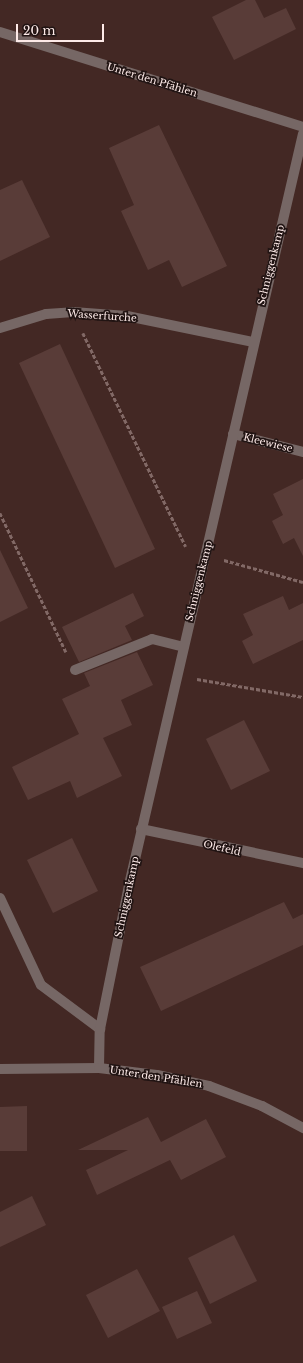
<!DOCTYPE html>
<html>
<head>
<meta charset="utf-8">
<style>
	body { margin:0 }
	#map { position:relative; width:303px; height:1363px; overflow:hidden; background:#432824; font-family:"Libre Baskerville",serif }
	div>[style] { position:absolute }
	.building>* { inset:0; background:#593c38 }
	.path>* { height:2.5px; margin-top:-1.25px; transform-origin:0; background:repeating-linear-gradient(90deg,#826966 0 4px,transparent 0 6px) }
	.minor>* { height:10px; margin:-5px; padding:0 5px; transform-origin:5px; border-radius:5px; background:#766765 }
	span { translate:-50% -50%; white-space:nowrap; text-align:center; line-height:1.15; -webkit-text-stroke:3.5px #211413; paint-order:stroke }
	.street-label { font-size:10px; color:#fdeae8 }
	.scale { position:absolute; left:16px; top:24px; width:88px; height:18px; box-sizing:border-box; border:2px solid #fdeae8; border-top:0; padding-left:5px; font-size:12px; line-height:14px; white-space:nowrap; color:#fdeae8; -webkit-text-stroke:3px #211413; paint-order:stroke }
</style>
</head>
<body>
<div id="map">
	<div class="building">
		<i style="clip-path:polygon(246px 0,255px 0,264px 18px,286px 8px,296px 29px,234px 60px,212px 17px)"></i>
		<i style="clip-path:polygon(159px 125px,227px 266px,182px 287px,169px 260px,148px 270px,121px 211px,134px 205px,109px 148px)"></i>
		<i style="clip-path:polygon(22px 180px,50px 237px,0 261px,0 190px)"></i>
		<i style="clip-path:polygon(60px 344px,155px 549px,115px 568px,19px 363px)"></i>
		<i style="clip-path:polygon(303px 479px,303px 556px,294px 538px,283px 544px,272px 521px,283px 515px,273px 494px)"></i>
		<i style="clip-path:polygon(0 550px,28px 608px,0 622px)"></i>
		<i style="clip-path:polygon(133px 593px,144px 616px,125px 626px,132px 640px,79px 662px,62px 627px)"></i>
		<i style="clip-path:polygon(283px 596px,289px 610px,303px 603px,303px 640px,253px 664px,242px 641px,253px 635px,243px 614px)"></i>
		<i style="clip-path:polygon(137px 652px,153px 685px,121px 700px,132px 725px,103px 738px,122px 776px,77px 798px,70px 781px,28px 800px,12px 767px,79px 734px,62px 699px,90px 686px,84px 673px)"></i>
		<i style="clip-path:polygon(244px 720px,270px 771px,231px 790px,206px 739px)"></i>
		<i style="clip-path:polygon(72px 838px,98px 891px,53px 913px,27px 860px)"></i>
		<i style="clip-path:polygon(284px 902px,293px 919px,303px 914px,303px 945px,161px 1011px,140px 967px)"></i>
		<i style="clip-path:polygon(27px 1106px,27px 1151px,0 1151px,0 1107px)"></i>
		<i style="clip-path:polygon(148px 1117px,161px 1142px,206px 1119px,226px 1157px,181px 1180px,170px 1160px,97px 1195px,86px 1170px,128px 1150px,78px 1150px)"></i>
		<i style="clip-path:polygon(32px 1196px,46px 1225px,0 1247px,0 1212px)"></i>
		<i style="clip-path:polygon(234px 1235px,257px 1281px,210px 1304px,188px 1258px)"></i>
		<i style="clip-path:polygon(137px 1269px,160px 1311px,108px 1338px,86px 1295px)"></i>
		<i style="clip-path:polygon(197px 1291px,212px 1323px,177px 1339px,162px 1307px)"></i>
	</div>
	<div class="path">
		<i style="left:83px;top:333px;width:237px;rotate:64.3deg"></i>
		<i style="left:0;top:513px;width:154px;rotate:64.6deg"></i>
		<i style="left:224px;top:560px;width:82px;rotate:15.6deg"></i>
		<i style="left:197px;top:679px;width:108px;rotate:9.6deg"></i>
	</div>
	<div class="minor">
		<i style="left:0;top:32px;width:318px;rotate:17.4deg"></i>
		<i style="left:0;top:328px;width:48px;rotate:-16.9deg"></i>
		<i style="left:46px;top:314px;width:27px;rotate:-4deg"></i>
		<i style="left:73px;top:312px;width:54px;rotate:4.2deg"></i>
		<i style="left:127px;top:316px;width:128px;rotate:11.7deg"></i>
		<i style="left:233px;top:434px;width:72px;rotate:14.4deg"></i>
		<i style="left:75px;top:670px;width:83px;rotate:-21.9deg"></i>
		<i style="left:152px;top:639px;width:32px;rotate:14deg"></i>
		<i style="left:141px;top:829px;width:166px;rotate:11.9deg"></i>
		<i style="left:0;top:898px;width:96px;rotate:64.8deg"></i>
		<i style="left:41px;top:985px;width:74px;rotate:36.7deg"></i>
		<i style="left:99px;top:1068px;width:39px;rotate:-89deg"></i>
		<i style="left:100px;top:1029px;width:147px;rotate:-78.6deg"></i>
		<i style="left:129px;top:885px;width:771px;rotate:-76.96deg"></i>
		<i style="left:0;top:1069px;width:99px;rotate:-0.6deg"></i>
		<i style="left:99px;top:1068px;width:58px;rotate:6.9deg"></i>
		<i style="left:157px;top:1075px;width:53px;rotate:11.9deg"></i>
		<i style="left:209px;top:1086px;width:57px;rotate:20.7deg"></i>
		<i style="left:262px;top:1106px;width:47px;rotate:28.2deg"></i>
	</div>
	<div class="street-label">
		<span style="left:152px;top:80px;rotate:17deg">Unter den Pfählen</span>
		<span style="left:271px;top:265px;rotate:-76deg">Schniggenkamp</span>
		<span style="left:102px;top:316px;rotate:4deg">Wasserfurche</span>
		<span style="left:268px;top:443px;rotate:14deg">Kleewiese</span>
		<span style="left:199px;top:581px;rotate:-76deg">Schniggenkamp</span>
		<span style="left:222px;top:848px;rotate:13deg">Olefeld</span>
		<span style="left:127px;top:897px;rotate:-78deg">Schniggenkamp</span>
		<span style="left:156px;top:1077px;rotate:9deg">Unter den Pfählen</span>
	</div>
	<div class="scale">20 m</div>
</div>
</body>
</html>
